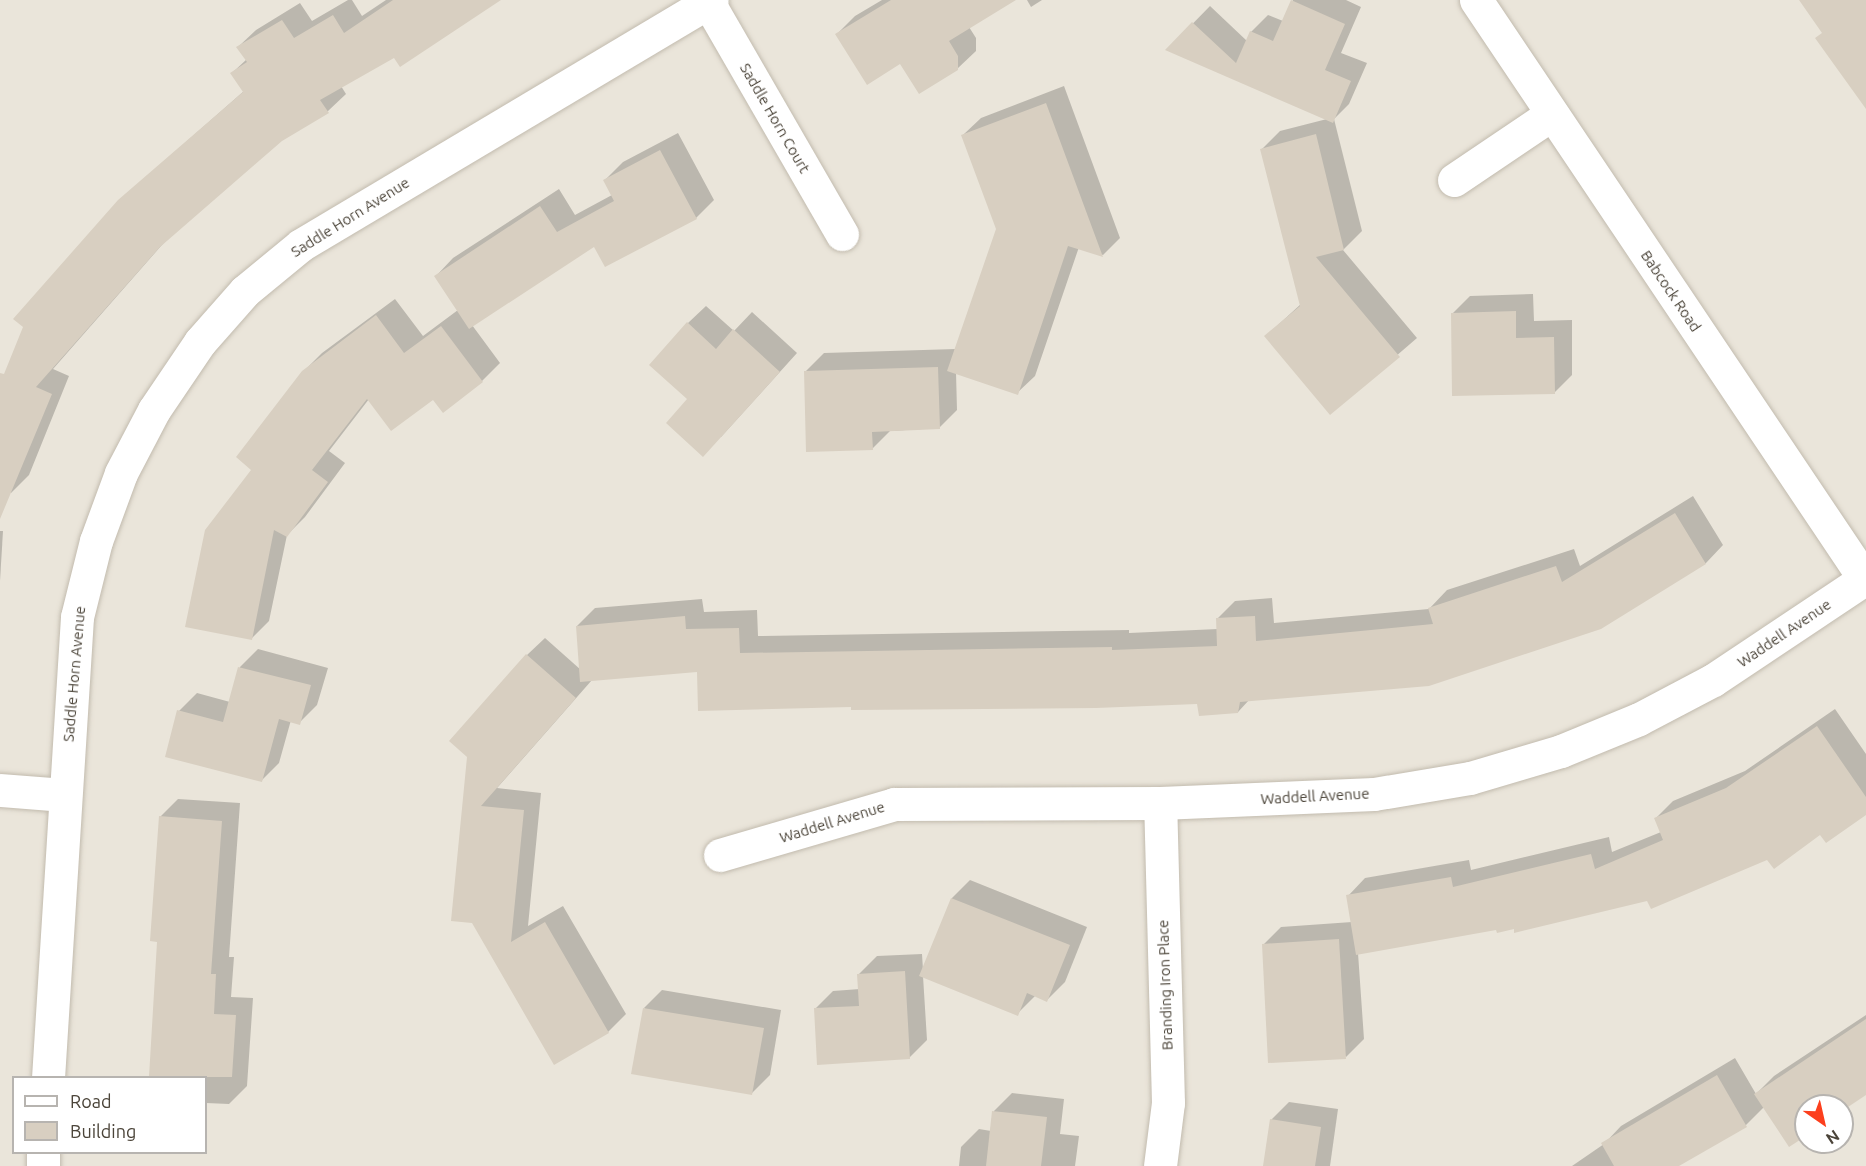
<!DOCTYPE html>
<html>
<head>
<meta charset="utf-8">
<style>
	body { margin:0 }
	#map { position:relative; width:1866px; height:1166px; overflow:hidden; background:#f6f3ec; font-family:Ubuntu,sans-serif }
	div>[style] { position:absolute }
	.residential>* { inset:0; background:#eae5da }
	.shadow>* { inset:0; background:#0003 }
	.building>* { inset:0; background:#d8cfc1 }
	.roads { filter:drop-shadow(0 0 2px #c2bbae) drop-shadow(0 0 2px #c2bbae) }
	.minor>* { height:33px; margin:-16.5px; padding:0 16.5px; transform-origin:16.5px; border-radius:16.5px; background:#fff }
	span { translate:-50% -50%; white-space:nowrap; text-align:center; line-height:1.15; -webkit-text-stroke:5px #fff; paint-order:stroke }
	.street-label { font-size:15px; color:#4b4439 }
	.legend { position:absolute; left:12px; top:1076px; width:195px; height:78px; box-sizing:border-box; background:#fff; border:2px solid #b7b4b0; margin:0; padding:8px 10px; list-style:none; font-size:18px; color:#4b4439 }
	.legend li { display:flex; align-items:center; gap:12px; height:30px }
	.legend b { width:30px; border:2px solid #b7b4b0 }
	.north { position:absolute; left:1794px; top:1094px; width:60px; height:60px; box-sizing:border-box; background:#fff; border:2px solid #b7b4b0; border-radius:50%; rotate:146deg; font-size:16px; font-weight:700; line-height:24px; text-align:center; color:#4b4439 }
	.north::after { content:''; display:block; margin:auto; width:21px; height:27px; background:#fc3f1d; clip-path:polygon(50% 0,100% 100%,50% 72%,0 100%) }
</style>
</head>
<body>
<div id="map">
	<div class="residential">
		<i style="clip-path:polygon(evenodd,0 0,1866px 0,1866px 1166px,0 1166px,0 0,14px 1078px,206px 1078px,206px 1152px,14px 1152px,14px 1078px,0 0,1806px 1106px,1842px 1106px,1842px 1142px,1806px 1142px,1806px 1106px)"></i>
	</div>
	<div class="shadow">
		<i style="clip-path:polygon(348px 0,352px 0,362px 16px,386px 0,499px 0,341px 86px,346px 94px,328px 111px,281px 140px,168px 238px,53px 369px,69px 376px,29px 475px,11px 493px,0 489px,0 388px,119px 201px,244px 91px,232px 73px,247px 59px,238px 47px,256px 30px,300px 3px,312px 21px)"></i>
		<i style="clip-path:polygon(882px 0,1013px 0,969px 27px,976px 38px,976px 51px,957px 69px,900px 62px,837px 34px,855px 16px)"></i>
		<i style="clip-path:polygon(1027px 0,1042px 0,1031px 7px)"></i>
		<i style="clip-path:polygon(1293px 0,1346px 0,1361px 7px,1341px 53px,1367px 63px,1349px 104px,1334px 119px,1362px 231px,1343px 250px,1417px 338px,1330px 413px,1266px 336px,1301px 304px,1262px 149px,1280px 131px,1327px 119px,1167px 50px,1210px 6px,1247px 41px,1251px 32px,1268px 15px,1283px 21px)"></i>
		<i style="clip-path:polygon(1064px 86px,1120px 238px,1103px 255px,1079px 247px,1035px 376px,1017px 393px,956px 372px,957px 410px,939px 428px,890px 431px,872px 449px,806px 371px,824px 353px,956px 349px,997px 229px,963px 135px,981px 118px)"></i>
		<i style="clip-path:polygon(678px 133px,714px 200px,696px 218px,595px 245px,472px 325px,500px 363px,482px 381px,443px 411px,433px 398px,369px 399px,329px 451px,345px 463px,305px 517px,287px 535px,269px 621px,251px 639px,253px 469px,303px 372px,322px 353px,395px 299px,423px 336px,458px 310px,436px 276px,453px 258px,559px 189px,575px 215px,612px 195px,605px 180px,623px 162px)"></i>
		<i style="clip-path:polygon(1533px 294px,1534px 321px,1572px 320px,1572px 375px,1554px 393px,1452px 314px,1470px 296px)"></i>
		<i style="clip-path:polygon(706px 306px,734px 331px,752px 312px,797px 353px,721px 437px,689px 399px,688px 323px)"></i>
		<i style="clip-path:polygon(1693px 496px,1723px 545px,1706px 563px,1600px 628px,1250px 699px,1238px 712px,1198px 702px,853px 706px,699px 670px,592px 680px,497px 788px,541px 793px,528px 926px,563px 906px,626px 1014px,608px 1032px,555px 1063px,473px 921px,469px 757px,527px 655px,545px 638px,581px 670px,577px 626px,595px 608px,702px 599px,704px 612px,757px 610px,758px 636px,1129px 630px,1129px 633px,1218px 629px,1217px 619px,1235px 601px,1272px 598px,1274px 623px,1429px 609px,1447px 590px,1574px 549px,1580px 566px)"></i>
		<i style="clip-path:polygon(0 531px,3px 531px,0 581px)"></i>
		<i style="clip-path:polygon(258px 649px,328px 668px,317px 705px,299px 723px,291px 720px,279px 763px,261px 781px,179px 711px,197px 693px,230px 702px,240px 667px)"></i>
		<i style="clip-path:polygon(1835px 709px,1866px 754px,1866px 814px,1648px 899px,1515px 928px,1498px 928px,1358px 953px,1364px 1039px,1346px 1057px,1263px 945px,1281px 927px,1352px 922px,1348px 896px,1365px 878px,1469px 860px,1471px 870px,1609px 837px,1612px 852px,1661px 832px,1655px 819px,1673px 801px,1745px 771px)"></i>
		<i style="clip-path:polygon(178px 799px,240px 803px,229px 957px,234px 957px,231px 997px,253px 998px,247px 1086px,229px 1104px,206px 1103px,206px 1078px,150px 1078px,158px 941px,160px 817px)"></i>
		<i style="clip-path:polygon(970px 880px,1087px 927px,1065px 982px,1047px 1000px,1036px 995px,1017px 1014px,923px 976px,927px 1040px,909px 1058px,815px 1009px,833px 991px,860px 989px,859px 974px,877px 956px,922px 954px,923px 970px,952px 898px)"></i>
		<i style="clip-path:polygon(662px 990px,781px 1010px,770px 1075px,752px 1093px,644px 1008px)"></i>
		<i style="clip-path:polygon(1866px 1015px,1866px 1093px,1842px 1110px,1842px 1106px,1806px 1106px,1806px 1134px,1764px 1107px,1746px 1125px,1676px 1166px,1572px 1166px,1604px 1144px,1621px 1126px,1735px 1058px,1756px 1094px,1774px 1076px)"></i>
		<i style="clip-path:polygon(1012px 1093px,1064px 1099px,1060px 1134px,1079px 1136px,1075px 1166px,959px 1166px,961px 1147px,979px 1129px,991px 1131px,994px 1111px)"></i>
		<i style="clip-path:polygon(1289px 1102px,1338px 1109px,1330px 1166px,1264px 1166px,1271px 1120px)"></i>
	</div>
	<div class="building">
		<i style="clip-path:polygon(393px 0,501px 0,400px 67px,394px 58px,320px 100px,329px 113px,282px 141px,160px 247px,36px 387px,52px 394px,0 519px,0 373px,4px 374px,23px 327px,13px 319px,118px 200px,243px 92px,230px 73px,247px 62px,236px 47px,282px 20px,294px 38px,333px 15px,344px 33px)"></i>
		<i style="clip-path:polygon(891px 0,1016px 0,949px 41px,958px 56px,958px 70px,919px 94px,900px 64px,867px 85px,835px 34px)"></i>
		<i style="clip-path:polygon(1291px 0,1345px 24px,1325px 70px,1351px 81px,1333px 123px,1165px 50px,1192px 22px,1236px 63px,1250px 31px,1273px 41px)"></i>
		<i style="clip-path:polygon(1799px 0,1866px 0,1866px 109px,1815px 38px,1822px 33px)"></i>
		<i style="clip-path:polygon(1046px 103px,1103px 257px,1068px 246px,1018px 395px,947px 371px,996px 229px,961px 135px)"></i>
		<i style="clip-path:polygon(1316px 134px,1344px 250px,1316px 257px,1400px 357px,1330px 415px,1264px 336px,1300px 306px,1260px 149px)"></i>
		<i style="clip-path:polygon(660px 150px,697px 219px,605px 267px,594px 247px,469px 329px,434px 276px,540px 206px,557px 232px,614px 201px,603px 180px)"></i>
		<i style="clip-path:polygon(1516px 311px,1516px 338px,1554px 337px,1555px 394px,1452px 396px,1451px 313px)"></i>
		<i style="clip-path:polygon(376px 315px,404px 353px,441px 326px,483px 382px,443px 413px,433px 400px,391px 431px,367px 399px,312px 470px,328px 482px,287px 537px,274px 530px,252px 640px,185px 627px,205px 530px,251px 470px,236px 457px,302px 371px)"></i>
		<i style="clip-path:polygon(687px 322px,716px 349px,733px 329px,780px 372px,703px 457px,666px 423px,687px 399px,649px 365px)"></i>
		<i style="clip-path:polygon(938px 367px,940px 429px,872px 432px,873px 450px,806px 452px,804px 371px)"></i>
		<i style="clip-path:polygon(1675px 513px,1706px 564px,1601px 629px,1429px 686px,1240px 702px,1238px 713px,1199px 716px,1197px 704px,1096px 708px,851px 710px,851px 707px,698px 711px,697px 672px,580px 682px,576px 626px,685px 616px,686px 629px,739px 628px,740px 653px,1112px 647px,1112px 650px,1217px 646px,1216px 618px,1255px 616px,1256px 641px,1433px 624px,1428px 608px,1556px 566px,1562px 582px)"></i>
		<i style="clip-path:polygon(526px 654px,576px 698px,481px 806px,524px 810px,511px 942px,545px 922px,609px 1033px,554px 1065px,472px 923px,451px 921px,467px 757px,449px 741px)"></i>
		<i style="clip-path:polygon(238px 667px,311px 685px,300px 725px,279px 719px,262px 782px,165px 757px,177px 710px,223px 722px)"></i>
		<i style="clip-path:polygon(1817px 726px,1866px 797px,1866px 815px,1826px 843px,1820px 835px,1774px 869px,1767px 860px,1651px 909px,1647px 901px,1514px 933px,1514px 929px,1497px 933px,1496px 930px,1356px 955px,1346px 895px,1451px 877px,1453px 887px,1591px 854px,1595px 869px,1663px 840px,1654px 818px,1726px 788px)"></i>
		<i style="clip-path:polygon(159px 816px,222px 821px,211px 974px,216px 974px,214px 1014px,236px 1015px,232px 1077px,149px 1077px,157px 942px,150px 941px)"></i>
		<i style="clip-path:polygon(951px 898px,1070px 945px,1047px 1002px,1027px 993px,1018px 1016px,919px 976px)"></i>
		<i style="clip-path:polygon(1339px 939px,1346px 1059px,1268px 1063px,1262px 944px)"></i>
		<i style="clip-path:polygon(905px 971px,910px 1059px,817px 1065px,814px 1008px,859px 1006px,857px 974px)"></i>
		<i style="clip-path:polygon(643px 1008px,764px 1028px,752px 1095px,631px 1074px)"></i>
		<i style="clip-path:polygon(1866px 1019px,1866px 1095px,1842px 1111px,1842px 1106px,1806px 1106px,1806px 1136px,1789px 1147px,1754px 1094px)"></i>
		<i style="clip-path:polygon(1717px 1075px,1747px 1127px,1679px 1166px,1614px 1166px,1601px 1143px)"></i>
		<i style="clip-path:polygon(992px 1111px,1047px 1117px,1041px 1166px,986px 1166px)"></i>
		<i style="clip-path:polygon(1270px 1119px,1321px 1127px,1315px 1166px,1263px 1166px)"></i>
	</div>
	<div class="roads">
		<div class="minor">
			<i style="left:1476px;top:0;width:700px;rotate:56.13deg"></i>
			<i style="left:708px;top:2px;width:268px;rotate:60deg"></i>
			<i style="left:1454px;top:180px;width:118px;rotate:-34deg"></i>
			<i style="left:0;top:790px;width:64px;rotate:4.5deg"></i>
			<i style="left:720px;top:855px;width:181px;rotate:-16.3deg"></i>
			<i style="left:894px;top:804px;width:266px;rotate:-0.2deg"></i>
			<i style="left:1160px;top:803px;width:214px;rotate:-2.4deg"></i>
			<i style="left:1374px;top:794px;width:97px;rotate:-9.5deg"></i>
			<i style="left:1470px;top:778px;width:95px;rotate:-16.5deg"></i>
			<i style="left:1561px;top:751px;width:84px;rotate:-22.3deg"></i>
			<i style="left:1639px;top:719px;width:84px;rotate:-27.8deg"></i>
			<i style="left:1713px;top:680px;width:184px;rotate:-33.7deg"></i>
			<i style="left:48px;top:1078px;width:462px;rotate:-86.4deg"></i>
			<i style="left:77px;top:617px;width:78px;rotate:-76deg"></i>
			<i style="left:96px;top:541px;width:72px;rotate:-69.8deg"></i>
			<i style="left:121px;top:473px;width:71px;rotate:-62.4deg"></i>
			<i style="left:154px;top:410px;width:82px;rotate:-55.9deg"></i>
			<i style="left:200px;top:342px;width:68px;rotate:-48.6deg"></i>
			<i style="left:245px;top:291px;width:72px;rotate:-39.4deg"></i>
			<i style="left:301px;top:245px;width:478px;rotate:-30.8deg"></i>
			<i style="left:43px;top:1166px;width:14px;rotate:-90deg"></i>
			<i style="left:1160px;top:1166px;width:64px;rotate:-82.8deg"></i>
			<i style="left:1168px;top:1103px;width:300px;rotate:-91.5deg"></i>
		</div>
	</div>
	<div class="street-label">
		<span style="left:775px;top:118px;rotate:60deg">Saddle Horn Court</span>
		<span style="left:350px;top:217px;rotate:-32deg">Saddle Horn Avenue</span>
		<span style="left:1671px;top:291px;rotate:56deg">Babcock Road</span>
		<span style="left:1784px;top:633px;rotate:-34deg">Waddell Avenue</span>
		<span style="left:74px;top:674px;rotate:-85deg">Saddle Horn Avenue</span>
		<span style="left:1315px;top:796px;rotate:-3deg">Waddell Avenue</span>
		<span style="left:832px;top:822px;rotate:-17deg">Waddell Avenue</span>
		<span style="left:1165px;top:985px;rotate:-92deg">Branding Iron Place</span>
	</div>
	<ul class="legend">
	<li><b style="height:8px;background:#fff"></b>Road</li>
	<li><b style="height:16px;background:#d8cfc1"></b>Building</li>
	</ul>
	<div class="north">N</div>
</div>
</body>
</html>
